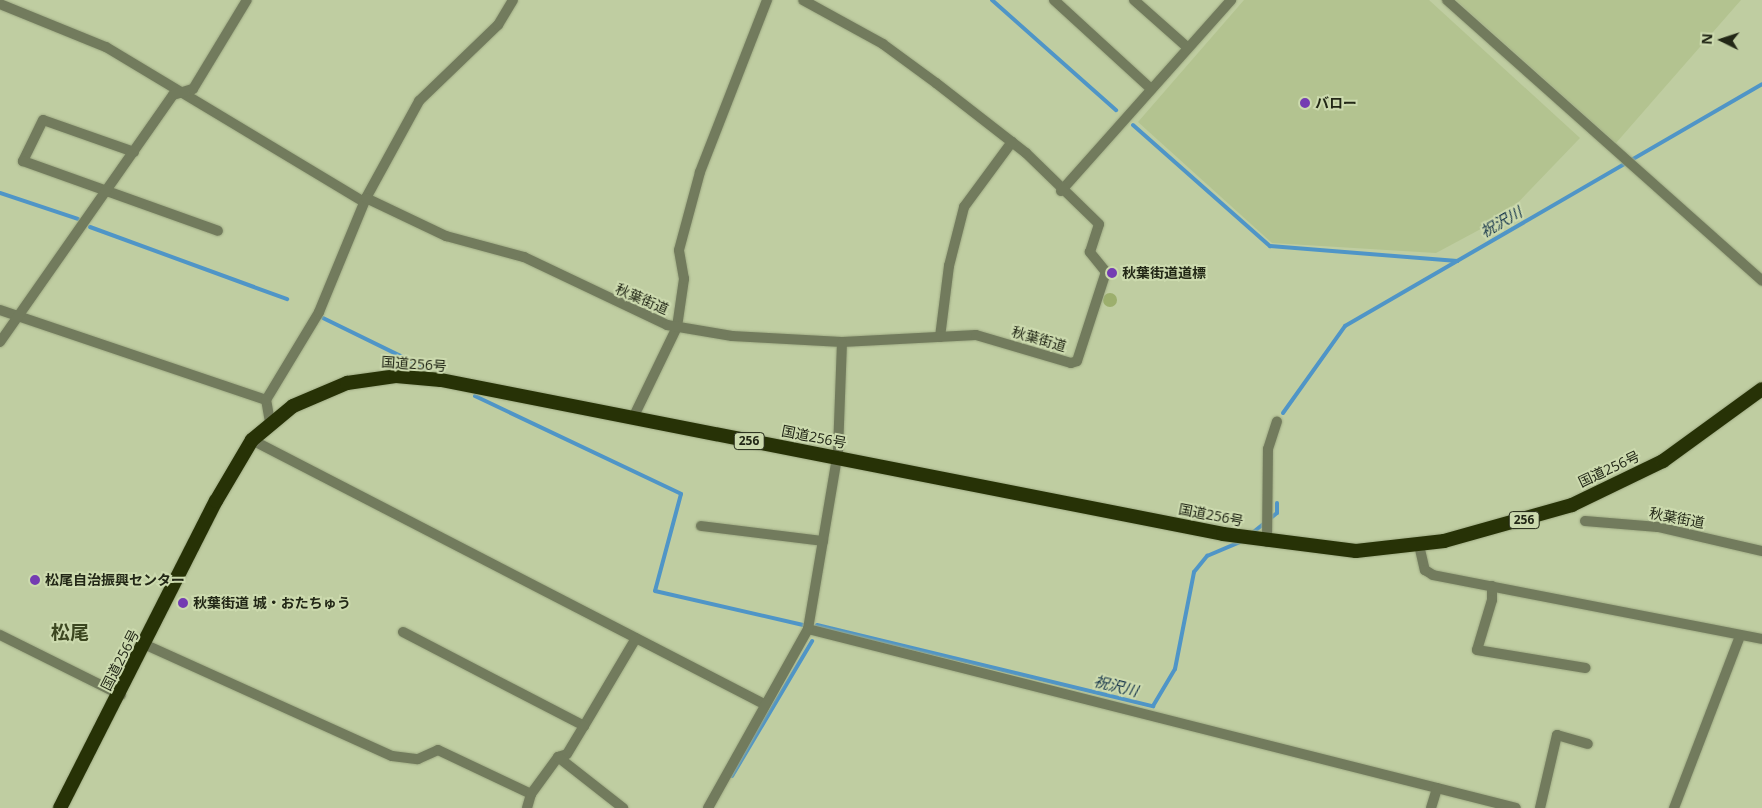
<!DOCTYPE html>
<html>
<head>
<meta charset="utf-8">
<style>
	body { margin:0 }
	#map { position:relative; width:1762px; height:808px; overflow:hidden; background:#bfcda1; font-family:"Open Sans","Noto Sans JP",sans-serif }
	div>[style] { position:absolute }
	.built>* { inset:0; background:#b3c390 }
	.green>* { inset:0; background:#9caf6d }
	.round { border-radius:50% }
	.stream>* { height:4px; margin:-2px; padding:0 2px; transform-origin:2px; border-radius:2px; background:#4f95c7 }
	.roads { filter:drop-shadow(0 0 1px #a0ac85) drop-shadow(0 0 1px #a0ac85) }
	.minor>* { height:10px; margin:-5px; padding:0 5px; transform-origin:5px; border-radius:5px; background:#727b5d }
	.tertiary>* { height:10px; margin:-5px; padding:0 5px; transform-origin:5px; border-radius:5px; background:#727b5d }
	.trunk>* { height:14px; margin:-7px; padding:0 7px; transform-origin:7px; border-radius:7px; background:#273206 }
	.dots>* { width:14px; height:14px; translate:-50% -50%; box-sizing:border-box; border:2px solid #ccdaae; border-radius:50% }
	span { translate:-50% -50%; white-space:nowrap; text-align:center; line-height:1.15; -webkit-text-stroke:4px #ccdaae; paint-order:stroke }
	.shield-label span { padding:1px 4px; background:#ccdaae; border:1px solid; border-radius:4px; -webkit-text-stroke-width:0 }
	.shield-label { font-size:12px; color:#222716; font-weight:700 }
	.poi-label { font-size:14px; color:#222716; font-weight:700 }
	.left { translate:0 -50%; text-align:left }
	.street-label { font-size:14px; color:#222716 }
	.water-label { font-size:15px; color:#143349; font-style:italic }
	.district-label { font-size:19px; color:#3c4720; font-weight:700 }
	.north { position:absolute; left:1697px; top:15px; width:50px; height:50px; -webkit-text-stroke:4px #ccdaae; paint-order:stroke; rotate:274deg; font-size:14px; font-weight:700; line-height:20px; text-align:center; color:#222716 }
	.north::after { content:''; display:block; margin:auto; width:18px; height:22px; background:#222716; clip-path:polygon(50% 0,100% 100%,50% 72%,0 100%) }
</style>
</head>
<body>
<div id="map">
	<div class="built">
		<i style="clip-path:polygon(1244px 0,1429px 0,1580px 138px,1505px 216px,1436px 253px,1272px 243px,1138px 122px)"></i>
		<i style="clip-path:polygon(1456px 0,1741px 0,1616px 143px)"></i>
	</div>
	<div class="green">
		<i class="round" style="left:1103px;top:293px;width:14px;height:14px"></i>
	</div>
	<div class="stream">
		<i style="left:992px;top:0;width:166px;rotate:41.6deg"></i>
		<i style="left:1133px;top:125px;width:183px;rotate:41.5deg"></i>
		<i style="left:1270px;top:246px;width:188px;rotate:4.6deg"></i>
		<i style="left:0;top:193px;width:82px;rotate:18.4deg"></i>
		<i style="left:90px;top:227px;width:210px;rotate:20.1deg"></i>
		<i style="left:323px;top:318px;width:114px;rotate:26.1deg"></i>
		<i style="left:475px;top:396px;width:228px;rotate:25.4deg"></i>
		<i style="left:681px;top:494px;width:100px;rotate:105deg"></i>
		<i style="left:655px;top:591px;width:152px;rotate:12.9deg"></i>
		<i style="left:1283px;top:413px;width:107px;rotate:-54.5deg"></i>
		<i style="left:1345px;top:326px;width:482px;rotate:-30.1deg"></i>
		<i style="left:1251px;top:534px;width:33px;rotate:-39deg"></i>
		<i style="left:1277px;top:513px;width:10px;rotate:-90deg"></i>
		<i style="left:817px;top:625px;width:346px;rotate:13.6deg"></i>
		<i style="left:1153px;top:706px;width:43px;rotate:-59.3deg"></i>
		<i style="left:1175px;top:669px;width:99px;rotate:-78.9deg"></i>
		<i style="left:1194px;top:572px;width:21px;rotate:-51deg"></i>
		<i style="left:1207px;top:556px;width:38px;rotate:-23deg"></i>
		<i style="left:732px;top:776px;width:157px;rotate:-59.3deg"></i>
	</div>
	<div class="roads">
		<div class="minor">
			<i style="left:1054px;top:0;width:132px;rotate:42.5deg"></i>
			<i style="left:1134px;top:0;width:72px;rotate:41.6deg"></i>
			<i style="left:0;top:4px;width:114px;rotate:22.1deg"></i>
			<i style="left:106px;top:47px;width:301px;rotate:31deg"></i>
			<i style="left:134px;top:152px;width:96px;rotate:-160.6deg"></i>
			<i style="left:43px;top:120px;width:46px;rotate:116deg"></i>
			<i style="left:23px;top:161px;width:207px;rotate:19.7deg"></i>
			<i style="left:1061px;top:191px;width:256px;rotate:-48.3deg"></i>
			<i style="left:366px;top:198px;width:111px;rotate:-61.3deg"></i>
			<i style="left:419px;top:101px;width:110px;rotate:-43.9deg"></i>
			<i style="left:498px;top:25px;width:29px;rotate:-59deg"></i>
			<i style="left:0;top:310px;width:281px;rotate:18.7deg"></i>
			<i style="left:940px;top:337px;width:72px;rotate:-82.8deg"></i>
			<i style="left:949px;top:266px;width:61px;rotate:-75.7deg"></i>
			<i style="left:964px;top:207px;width:81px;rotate:-53.6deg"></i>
			<i style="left:0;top:342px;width:302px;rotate:-55deg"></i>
			<i style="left:173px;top:95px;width:21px;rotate:-17deg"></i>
			<i style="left:193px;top:89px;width:104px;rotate:-58.8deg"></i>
			<i style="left:633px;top:418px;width:101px;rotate:-64.2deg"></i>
			<i style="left:677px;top:327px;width:49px;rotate:-81.7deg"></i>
			<i style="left:684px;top:279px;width:29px;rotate:-100deg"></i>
			<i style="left:679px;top:250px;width:81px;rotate:-74.9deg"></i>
			<i style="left:700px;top:172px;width:185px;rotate:-68.7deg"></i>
			<i style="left:270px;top:422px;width:22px;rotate:-100deg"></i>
			<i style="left:266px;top:400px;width:103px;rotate:-58.9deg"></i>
			<i style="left:319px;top:312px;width:123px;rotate:-67.6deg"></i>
			<i style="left:366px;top:198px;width:89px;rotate:25.4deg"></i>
			<i style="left:446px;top:236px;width:81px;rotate:15.1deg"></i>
			<i style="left:524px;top:257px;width:158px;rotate:25.4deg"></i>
			<i style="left:667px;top:325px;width:66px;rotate:9.6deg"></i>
			<i style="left:732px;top:336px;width:110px;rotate:3.1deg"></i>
			<i style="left:842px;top:342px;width:134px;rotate:-3deg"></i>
			<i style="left:976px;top:335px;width:99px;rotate:16.4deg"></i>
			<i style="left:1071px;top:363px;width:6px;rotate:-18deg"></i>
			<i style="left:1077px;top:361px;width:94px;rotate:-72deg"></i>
			<i style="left:1106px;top:272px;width:26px;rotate:-129deg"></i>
			<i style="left:1090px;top:252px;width:29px;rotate:-72deg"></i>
			<i style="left:1099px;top:224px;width:102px;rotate:-135.8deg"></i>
			<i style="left:1026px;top:153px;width:114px;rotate:-142.1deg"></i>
			<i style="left:936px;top:83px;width:66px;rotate:-143.7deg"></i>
			<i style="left:883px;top:44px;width:91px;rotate:-151.2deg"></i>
			<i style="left:252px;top:440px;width:576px;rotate:27.28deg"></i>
			<i style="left:1585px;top:521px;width:73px;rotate:4.7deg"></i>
			<i style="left:1658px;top:527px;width:107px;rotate:13deg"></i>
			<i style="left:701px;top:526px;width:123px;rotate:7deg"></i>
			<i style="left:1267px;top:542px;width:93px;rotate:-89.4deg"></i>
			<i style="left:1268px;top:449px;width:29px;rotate:-72deg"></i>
			<i style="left:1492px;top:586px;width:14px;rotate:90deg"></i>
			<i style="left:1492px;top:600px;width:52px;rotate:106.7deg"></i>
			<i style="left:1477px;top:650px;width:110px;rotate:9.4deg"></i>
			<i style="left:808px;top:629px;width:730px;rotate:14.19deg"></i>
			<i style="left:403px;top:632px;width:204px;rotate:27.4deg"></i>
			<i style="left:584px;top:726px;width:102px;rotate:-59.4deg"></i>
			<i style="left:0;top:635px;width:135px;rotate:26.4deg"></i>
			<i style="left:146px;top:645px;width:270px;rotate:24.3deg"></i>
			<i style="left:392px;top:756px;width:26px;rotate:7deg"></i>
			<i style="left:418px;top:759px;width:22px;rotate:-24deg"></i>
			<i style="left:438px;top:750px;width:103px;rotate:25.3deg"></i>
			<i style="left:558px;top:757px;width:9px;rotate:-18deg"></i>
			<i style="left:567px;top:754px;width:33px;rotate:-59deg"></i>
			<i style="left:527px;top:808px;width:15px;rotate:-74deg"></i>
			<i style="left:531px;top:794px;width:46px;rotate:-53.9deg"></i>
			<i style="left:558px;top:757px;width:83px;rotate:38.1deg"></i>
			<i style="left:708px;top:808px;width:205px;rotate:-60.8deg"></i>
			<i style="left:808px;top:629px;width:181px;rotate:-80.4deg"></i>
			<i style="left:838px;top:451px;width:109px;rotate:-87.9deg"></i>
			<i style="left:1431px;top:808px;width:21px;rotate:-73deg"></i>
			<i style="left:1540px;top:808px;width:75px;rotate:-76.9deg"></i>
			<i style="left:1557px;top:735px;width:32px;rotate:16deg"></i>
			<i style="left:1674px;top:808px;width:184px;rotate:-69deg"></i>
		</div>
		<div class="tertiary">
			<i style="left:1447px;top:0;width:422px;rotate:41.7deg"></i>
			<i style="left:1419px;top:545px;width:26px;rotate:77deg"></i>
			<i style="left:1425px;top:570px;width:9px;rotate:32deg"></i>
			<i style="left:1433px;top:575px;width:335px;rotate:11deg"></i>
		</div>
		<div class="trunk">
			<i style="left:60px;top:808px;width:344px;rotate:-63.1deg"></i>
			<i style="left:216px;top:501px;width:71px;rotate:-59.5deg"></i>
			<i style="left:252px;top:440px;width:53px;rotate:-39.7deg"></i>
			<i style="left:293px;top:406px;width:59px;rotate:-23.1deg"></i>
			<i style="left:347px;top:383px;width:49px;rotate:-8.1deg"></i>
			<i style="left:396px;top:376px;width:45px;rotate:5.1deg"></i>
			<i style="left:441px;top:380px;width:797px;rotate:11.14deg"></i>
			<i style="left:1223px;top:534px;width:134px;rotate:7.3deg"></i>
			<i style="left:1356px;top:551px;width:89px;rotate:-6.5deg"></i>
			<i style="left:1444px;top:541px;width:133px;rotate:-15.7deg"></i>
			<i style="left:1572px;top:505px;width:101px;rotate:-25.8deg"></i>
			<i style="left:1663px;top:461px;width:122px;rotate:-36deg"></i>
		</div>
	</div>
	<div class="dots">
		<i style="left:1305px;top:103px;background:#743cb2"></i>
		<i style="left:1112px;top:273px;background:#743cb2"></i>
		<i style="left:35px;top:580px;background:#743cb2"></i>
		<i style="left:183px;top:603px;background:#743cb2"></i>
	</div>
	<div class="shield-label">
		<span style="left:749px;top:441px">256</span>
		<span style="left:1524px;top:520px">256</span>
	</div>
	<div class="poi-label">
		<span class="left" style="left:1315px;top:103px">バロー</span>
		<span class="left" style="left:1122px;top:273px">秋葉街道道標</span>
		<span class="left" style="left:45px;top:580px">松尾自治振興センター</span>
		<span class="left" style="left:193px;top:603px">秋葉街道 城・おたちゅう</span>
	</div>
	<div class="street-label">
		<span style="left:642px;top:299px;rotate:23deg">秋葉街道</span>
		<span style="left:1039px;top:339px;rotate:16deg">秋葉街道</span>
		<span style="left:414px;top:364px;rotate:4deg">国道256号</span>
		<span style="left:814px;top:437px;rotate:11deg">国道256号</span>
		<span style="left:1609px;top:469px;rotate:-25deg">国道256号</span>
		<span style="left:1211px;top:515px;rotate:11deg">国道256号</span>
		<span style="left:1677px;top:518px;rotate:11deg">秋葉街道</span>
		<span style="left:120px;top:660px;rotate:-63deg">国道256号</span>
	</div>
	<div class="water-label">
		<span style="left:1501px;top:222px;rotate:-30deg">祝沢川</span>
		<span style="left:1116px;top:686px;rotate:14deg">祝沢川</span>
	</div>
	<div class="district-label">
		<span style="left:70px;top:633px">松尾</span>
	</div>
	<div class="north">N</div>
</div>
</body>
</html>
